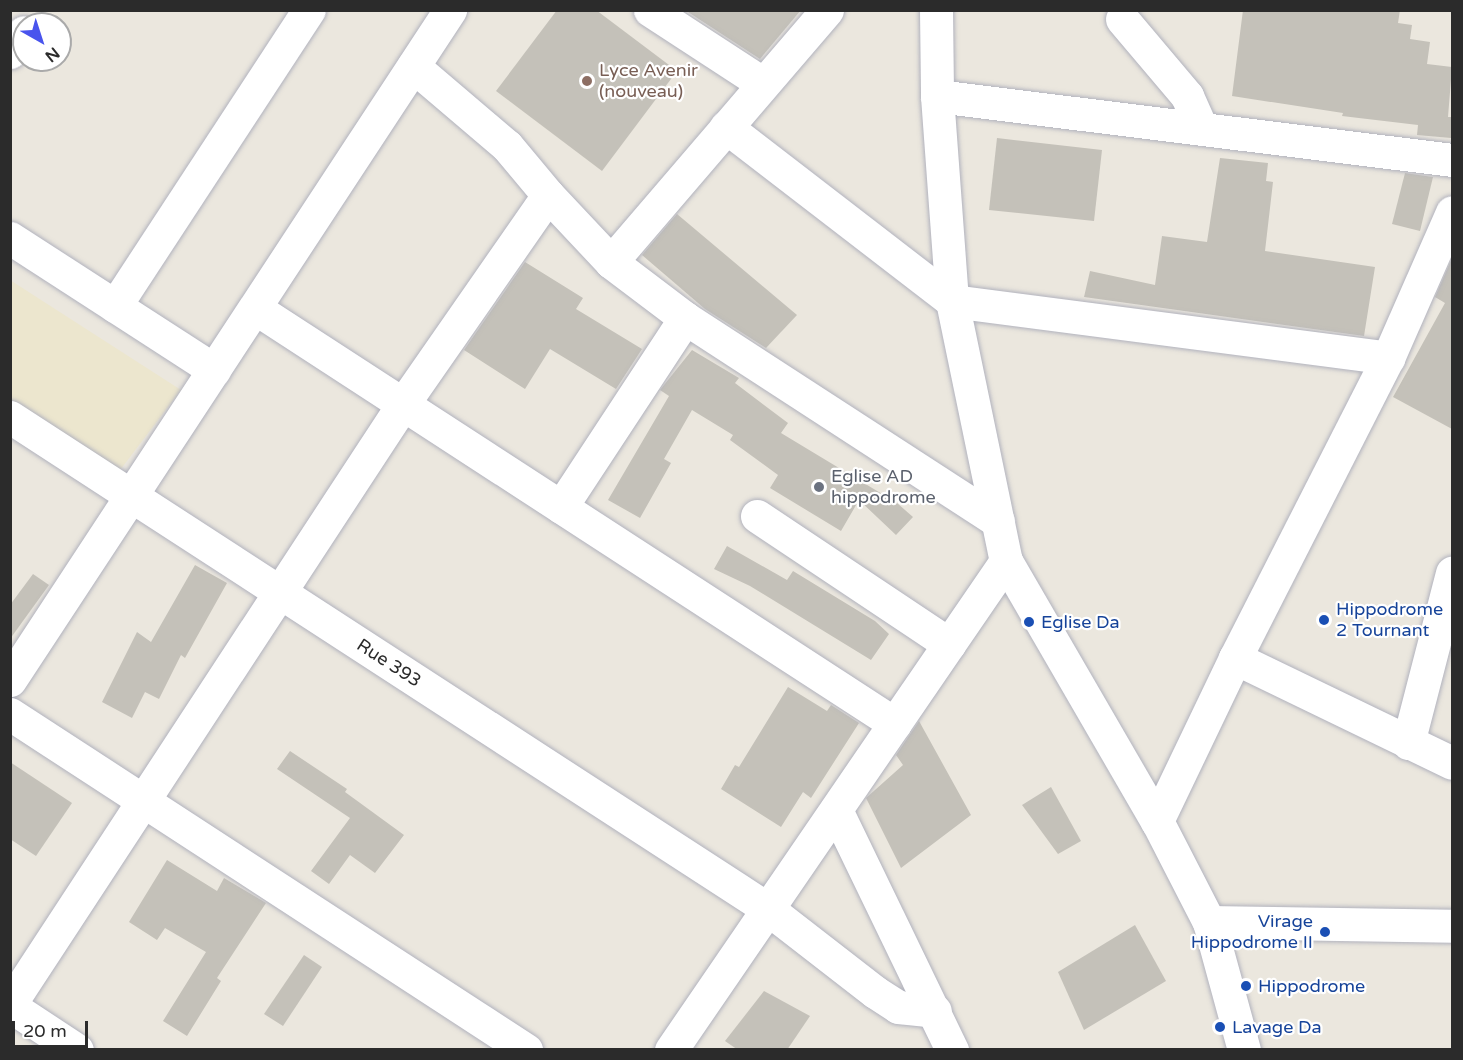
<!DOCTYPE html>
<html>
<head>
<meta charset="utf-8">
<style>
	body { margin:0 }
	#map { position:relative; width:1463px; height:1060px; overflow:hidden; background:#ebe7de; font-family:"Varela Round",sans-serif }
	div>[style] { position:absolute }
	.education>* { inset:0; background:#ece6ce }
	.building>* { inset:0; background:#c4c1b9 }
	.roads { filter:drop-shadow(0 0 2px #b1b2bd) drop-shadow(0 0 2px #b1b2bd) }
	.minor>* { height:33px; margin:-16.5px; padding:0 16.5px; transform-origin:16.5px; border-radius:16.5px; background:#fff }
	.dots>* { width:16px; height:16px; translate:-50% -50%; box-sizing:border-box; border:3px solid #fff; border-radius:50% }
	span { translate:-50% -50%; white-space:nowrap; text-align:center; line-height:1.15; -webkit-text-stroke:4.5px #fff; paint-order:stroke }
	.education-label { font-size:18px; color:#785e54 }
	.left { translate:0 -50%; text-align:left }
	.worship-label { font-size:18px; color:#5b616d }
	.transit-label { font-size:18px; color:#164399 }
	.right { translate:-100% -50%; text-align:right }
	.street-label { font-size:18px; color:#2b2b2b }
	.frame { position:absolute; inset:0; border:12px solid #2b2b2b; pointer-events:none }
	.north { position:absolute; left:12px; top:12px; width:60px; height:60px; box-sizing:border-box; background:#fff; border:2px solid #aaa; border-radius:50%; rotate:141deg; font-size:16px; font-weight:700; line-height:24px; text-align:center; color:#2b2b2b }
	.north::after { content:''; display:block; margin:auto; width:21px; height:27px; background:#4954ed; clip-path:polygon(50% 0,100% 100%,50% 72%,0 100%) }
	.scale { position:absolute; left:12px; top:1021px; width:76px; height:27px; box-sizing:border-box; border:3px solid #2b2b2b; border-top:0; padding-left:8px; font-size:18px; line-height:21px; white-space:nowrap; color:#2b2b2b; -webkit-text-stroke:4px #fff; paint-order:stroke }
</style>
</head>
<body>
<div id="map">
	<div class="education">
		<i style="clip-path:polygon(10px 280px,181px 390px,114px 478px,11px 405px)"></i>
	</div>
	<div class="building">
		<i style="clip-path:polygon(557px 10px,596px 10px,677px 71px,602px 171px,496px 91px)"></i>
		<i style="clip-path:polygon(685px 10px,801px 10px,760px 59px)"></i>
		<i style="clip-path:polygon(1243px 10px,1400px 10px,1398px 23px,1412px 25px,1410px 39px,1430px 42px,1427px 64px,1452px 67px,1448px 117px,1452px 117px,1451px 138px,1417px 135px,1418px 125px,1342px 116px,1343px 113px,1232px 96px)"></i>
		<i style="clip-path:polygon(997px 138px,1102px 150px,1094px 221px,989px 210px)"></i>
		<i style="clip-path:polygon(1220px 158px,1268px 163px,1266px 181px,1273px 182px,1265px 251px,1375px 267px,1364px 336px,1084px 297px,1090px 271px,1155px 285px,1162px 236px,1207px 242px)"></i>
		<i style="clip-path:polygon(1405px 173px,1433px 177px,1420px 231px,1392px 224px)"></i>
		<i style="clip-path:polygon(677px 214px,797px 315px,766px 348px,705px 309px,642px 255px)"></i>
		<i style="clip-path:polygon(1452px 258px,1452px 429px,1393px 397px,1445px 303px,1435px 297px)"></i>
		<i style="clip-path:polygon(525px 262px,583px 298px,576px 309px,642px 349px,616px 389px,550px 349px,525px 389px,464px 350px)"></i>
		<i style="clip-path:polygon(692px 350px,739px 378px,735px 383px,788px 423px,781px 433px,897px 503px,913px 517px,896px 535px,859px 500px,841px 531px,770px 488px,778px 475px,730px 440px,733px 435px,692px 410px,664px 459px,671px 463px,640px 518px,608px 500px,669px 396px,660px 390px)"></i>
		<i style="clip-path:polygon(727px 546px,787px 580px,793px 571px,875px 621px,889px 634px,871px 660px,750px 586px,714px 569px)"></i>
		<i style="clip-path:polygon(195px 565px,227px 583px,185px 658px,181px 655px,159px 699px,145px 692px,132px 718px,102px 702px,137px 632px,151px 642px)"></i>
		<i style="clip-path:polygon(33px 574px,49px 585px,10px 639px,10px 605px)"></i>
		<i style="clip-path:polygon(788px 687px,827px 711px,831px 705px,859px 723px,811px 798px,803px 792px,781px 827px,721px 789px,735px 765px,739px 767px)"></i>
		<i style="clip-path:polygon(919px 721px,971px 815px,901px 868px,866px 798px,903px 765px,896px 755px)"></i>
		<i style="clip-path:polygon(290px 751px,347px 789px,345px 792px,404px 835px,375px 873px,350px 855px,329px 884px,311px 871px,350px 818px,277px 769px)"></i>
		<i style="clip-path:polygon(10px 762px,72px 803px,36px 856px,10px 839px)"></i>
		<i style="clip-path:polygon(1051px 787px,1081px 841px,1058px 854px,1022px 805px)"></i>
		<i style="clip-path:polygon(167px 860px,217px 891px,224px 878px,266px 903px,217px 978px,221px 981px,187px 1036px,163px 1021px,206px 952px,165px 928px,157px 940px,129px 922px)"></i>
		<i style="clip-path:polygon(1135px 925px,1166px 981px,1084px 1030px,1058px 972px)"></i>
		<i style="clip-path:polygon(304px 955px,322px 967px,283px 1026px,264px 1014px)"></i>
		<i style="clip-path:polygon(764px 991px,810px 1016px,787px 1050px,738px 1050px,725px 1041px)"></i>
	</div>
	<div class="roads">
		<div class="minor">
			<i style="left:650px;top:10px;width:134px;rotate:33.1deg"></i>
			<i style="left:936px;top:10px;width:86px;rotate:89.3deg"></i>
			<i style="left:937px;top:96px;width:206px;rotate:85.8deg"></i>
			<i style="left:952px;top:301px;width:266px;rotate:78.3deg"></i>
			<i style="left:1006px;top:561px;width:301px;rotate:59.9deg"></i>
			<i style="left:1157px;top:821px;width:114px;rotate:62.8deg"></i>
			<i style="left:1209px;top:922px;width:133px;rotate:74.7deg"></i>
			<i style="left:1122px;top:19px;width:101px;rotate:49.8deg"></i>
			<i style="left:1187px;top:96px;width:36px;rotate:66deg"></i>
			<i style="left:10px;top:52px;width:24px;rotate:-55deg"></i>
			<i style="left:937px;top:96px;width:519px;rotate:7.08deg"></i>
			<i style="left:726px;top:127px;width:285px;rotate:37.6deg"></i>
			<i style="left:952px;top:301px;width:440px;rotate:7.4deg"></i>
			<i style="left:548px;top:195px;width:92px;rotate:46.8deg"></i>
			<i style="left:611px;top:262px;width:93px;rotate:37.1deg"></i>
			<i style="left:685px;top:318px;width:373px;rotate:33deg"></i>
			<i style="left:10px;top:238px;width:243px;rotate:32.9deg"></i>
			<i style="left:611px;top:262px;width:332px;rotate:-49.4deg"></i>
			<i style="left:115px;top:306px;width:354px;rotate:-56.8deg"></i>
			<i style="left:255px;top:308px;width:763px;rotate:33.02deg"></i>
			<i style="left:10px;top:417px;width:904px;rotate:32.99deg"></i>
			<i style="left:768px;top:909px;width:135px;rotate:37.8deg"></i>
			<i style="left:875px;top:992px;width:27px;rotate:33deg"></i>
			<i style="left:898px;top:1007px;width:37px;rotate:6deg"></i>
			<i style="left:561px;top:507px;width:226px;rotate:-56.7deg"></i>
			<i style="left:757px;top:516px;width:231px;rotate:33.7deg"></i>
			<i style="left:1235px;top:658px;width:241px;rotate:25.8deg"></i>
			<i style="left:10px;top:680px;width:802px;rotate:-56.71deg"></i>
			<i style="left:10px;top:714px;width:616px;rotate:33.07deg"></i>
			<i style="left:1408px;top:743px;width:176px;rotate:-75.5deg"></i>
			<i style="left:836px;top:810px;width:267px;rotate:64.2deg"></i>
			<i style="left:1157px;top:821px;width:181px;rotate:-64.4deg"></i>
			<i style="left:1235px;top:658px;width:337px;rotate:-63deg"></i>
			<i style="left:1388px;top:358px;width:159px;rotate:-66.3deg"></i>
			<i style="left:1209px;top:922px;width:243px;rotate:0.9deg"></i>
			<i style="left:10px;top:1004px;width:717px;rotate:-56.78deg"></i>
			<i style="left:403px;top:404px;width:254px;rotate:-55.2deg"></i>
			<i style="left:548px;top:195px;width:64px;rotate:-129.9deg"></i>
			<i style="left:507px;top:146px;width:123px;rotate:-139.6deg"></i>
			<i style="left:10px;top:1006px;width:80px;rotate:33.3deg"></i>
			<i style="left:671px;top:1050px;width:593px;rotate:-55.59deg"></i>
		</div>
	</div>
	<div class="dots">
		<i style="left:587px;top:81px;background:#8d6e63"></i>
		<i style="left:819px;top:487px;background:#6b7280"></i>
		<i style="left:1324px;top:620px;background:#1a4fb4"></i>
		<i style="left:1029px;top:622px;background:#1a4fb4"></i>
		<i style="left:1325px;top:932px;background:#1a4fb4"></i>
		<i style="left:1246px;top:986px;background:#1a4fb4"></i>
		<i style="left:1220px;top:1027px;background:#1a4fb4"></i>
	</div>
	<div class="education-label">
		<span class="left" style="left:599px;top:81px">Lyce Avenir<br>(nouveau)</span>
	</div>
	<div class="worship-label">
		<span class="left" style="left:831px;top:487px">Eglise AD<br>hippodrome</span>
	</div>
	<div class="transit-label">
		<span class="left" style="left:1336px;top:620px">Hippodrome<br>2 Tournant</span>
		<span class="left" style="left:1041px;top:622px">Eglise Da</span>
		<span class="right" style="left:1313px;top:932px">Virage<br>Hippodrome II</span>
		<span class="left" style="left:1258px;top:986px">Hippodrome</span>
		<span class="left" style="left:1232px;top:1027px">Lavage Da</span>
	</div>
	<div class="street-label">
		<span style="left:389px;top:663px;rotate:33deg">Rue 393</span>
	</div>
	<div class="frame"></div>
	<div class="north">N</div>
	<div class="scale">20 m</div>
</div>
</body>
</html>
